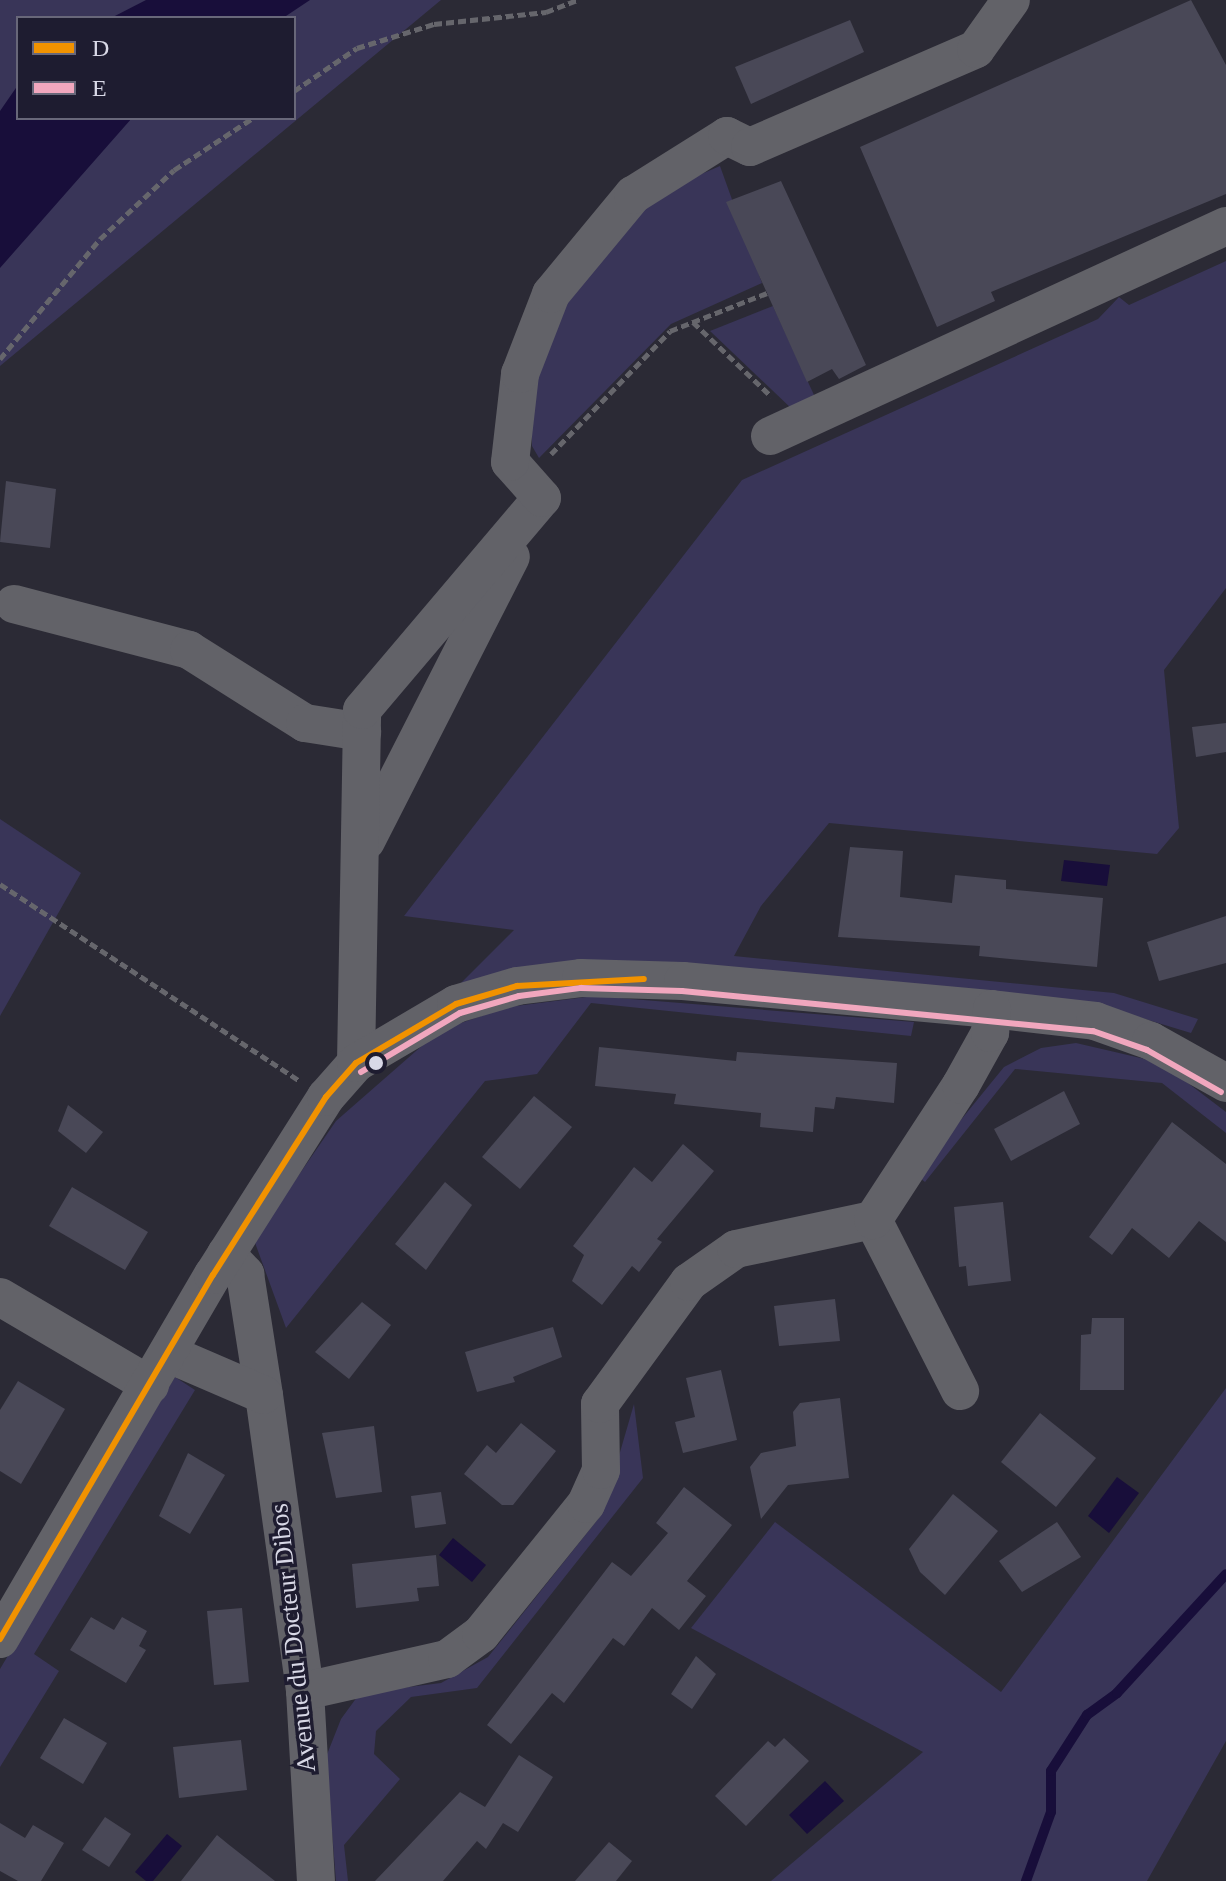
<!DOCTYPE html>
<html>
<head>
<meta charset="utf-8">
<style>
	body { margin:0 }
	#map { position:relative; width:1226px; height:1881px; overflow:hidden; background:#2b2a35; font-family:"Times New Roman",serif }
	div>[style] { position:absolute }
	.green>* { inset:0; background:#393558 }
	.water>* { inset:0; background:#180e3a }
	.stream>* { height:10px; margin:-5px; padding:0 5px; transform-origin:5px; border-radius:5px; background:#180e3a }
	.building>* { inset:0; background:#494857 }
	.path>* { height:5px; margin-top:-2.5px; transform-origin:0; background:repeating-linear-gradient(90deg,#66666c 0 8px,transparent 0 12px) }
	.minor>* { height:38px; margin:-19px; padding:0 19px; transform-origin:19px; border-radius:19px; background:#626268 }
	.bus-1>* { height:6px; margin:-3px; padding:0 3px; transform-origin:3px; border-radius:3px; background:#f19200 }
	.bus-2>* { height:6px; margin:-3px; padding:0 3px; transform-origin:3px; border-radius:3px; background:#f1a7be }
	.dots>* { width:22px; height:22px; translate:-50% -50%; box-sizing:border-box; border:4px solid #1e1c30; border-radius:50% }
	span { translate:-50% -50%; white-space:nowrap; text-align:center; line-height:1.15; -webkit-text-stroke:7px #1e1c30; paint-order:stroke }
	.street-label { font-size:26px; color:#d8d8e6 }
	.legend { position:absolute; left:16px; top:16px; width:280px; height:104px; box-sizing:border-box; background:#1e1c30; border:2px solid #686779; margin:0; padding:10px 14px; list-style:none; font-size:24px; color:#d8d8e6 }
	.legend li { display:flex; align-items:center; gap:16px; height:40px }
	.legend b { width:40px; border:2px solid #686779 }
</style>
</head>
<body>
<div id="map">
	<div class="green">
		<i style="clip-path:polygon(evenodd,0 0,441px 0,0 366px,0 0,18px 18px,294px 18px,294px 118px,18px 118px,18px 18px)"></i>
		<i style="clip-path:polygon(720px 166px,762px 283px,671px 324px,539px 458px,532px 446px,532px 393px,558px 317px,597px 259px,662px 191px)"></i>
		<i style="clip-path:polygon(1226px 261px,1226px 588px,1164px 670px,1179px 828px,1157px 854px,829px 823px,761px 906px,734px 956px,1114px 993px,1198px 1019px,1191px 1033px,1112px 1009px,609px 969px,450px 994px,514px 930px,404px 916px,742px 480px,1098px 319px,1119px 297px,1129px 305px)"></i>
		<i style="clip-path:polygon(773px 306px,814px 395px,793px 410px,710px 331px)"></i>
		<i style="clip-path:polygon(0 819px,81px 873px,0 1016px)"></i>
		<i style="clip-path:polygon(594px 996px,914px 1022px,911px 1036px,591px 1003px,537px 1074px,485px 1081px,286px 1328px,254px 1240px,336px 1121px,440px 1030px,508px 1007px)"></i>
		<i style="clip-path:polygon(1076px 1043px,1145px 1059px,1180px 1077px,1226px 1112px,1226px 1133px,1162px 1083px,1015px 1069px,925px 1182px,916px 1175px,1004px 1067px,1041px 1048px)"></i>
		<i style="clip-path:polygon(175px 1377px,195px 1390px,34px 1654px,59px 1671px,0 1767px,0 1669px)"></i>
		<i style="clip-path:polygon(1226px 1388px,1226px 1741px,1147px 1881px,771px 1881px,923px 1752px,691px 1628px,775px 1522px,1001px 1692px)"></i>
		<i style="clip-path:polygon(634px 1404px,643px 1478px,477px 1688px,411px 1697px,376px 1731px,374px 1754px,400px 1779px,344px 1845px,348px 1881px,336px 1881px,326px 1757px,341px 1719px,360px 1693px,441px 1683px,488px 1657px,602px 1514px)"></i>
	</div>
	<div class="water">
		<i style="clip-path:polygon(146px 0,310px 0,283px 18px,111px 18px)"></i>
		<i style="clip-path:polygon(18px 85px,18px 118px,132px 118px,0 268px,0 111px)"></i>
		<i style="clip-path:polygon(1064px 860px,1110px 865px,1107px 886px,1061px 881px)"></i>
		<i style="clip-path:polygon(1117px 1477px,1139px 1493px,1109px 1533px,1088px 1516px)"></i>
		<i style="clip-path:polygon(453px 1538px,486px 1565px,472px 1582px,439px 1555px)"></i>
		<i style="clip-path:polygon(825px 1781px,844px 1801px,807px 1834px,789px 1815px)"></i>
		<i style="clip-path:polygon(167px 1834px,182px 1846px,153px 1881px,146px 1881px,135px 1872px)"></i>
	</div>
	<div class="stream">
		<i style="left:1026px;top:1881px;width:73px;rotate:-70.1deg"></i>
		<i style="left:1051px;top:1812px;width:41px;rotate:-90deg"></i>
		<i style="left:1051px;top:1771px;width:67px;rotate:-57.3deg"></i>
		<i style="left:1087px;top:1715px;width:37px;rotate:-36deg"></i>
		<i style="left:1117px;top:1693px;width:161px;rotate:-47.5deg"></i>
	</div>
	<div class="building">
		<i style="clip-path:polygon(1191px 0,1226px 65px,1226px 194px,991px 292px,995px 301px,937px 327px,860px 147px)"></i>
		<i style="clip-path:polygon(850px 20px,864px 52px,751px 104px,735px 67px)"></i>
		<i style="clip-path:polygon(781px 181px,866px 365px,839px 379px,832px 369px,807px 382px,726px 202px)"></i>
		<i style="clip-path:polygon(6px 481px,56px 489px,50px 548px,0 542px)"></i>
		<i style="clip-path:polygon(1226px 723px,1226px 752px,1196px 757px,1192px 727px)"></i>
		<i style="clip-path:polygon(850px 847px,903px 851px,900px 897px,952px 903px,955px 875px,1006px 880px,1006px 889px,1103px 898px,1097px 967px,979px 956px,980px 946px,838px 937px)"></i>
		<i style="clip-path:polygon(1226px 916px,1226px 963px,1159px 981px,1147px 942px)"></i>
		<i style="clip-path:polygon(599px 1047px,736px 1061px,737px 1052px,897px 1063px,894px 1103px,836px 1097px,834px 1109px,815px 1107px,813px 1132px,760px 1127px,761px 1113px,674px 1104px,676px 1094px,595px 1086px)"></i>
		<i style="clip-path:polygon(1064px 1091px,1080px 1124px,1011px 1161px,994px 1129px)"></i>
		<i style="clip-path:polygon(534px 1096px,572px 1127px,520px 1189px,482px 1157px)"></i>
		<i style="clip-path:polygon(68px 1105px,103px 1132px,86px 1153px,58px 1131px)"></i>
		<i style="clip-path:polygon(1172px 1122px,1226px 1164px,1226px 1242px,1199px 1221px,1169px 1258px,1132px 1228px,1112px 1255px,1089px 1237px)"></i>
		<i style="clip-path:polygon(683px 1144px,714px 1171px,657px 1239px,662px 1242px,639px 1272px,632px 1266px,602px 1305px,572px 1281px,584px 1255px,573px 1246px,634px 1167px,652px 1182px)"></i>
		<i style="clip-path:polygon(445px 1182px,472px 1205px,426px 1270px,395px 1244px)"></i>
		<i style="clip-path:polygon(72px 1187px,148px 1232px,125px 1270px,49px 1226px)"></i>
		<i style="clip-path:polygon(1003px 1202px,1011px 1281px,968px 1286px,966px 1266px,959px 1267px,954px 1207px)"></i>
		<i style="clip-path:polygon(835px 1299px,840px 1341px,779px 1346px,774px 1306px)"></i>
		<i style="clip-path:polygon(362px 1302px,391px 1325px,349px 1379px,315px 1352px)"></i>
		<i style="clip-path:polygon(1092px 1318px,1124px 1318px,1124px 1390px,1080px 1390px,1081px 1335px,1091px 1334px)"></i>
		<i style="clip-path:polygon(553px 1327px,562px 1357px,513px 1377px,515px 1382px,477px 1392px,465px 1352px)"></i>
		<i style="clip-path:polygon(721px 1370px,737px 1440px,683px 1453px,675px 1422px,695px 1417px,686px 1378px)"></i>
		<i style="clip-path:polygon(18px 1381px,65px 1409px,21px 1484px,0 1471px,0 1410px)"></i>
		<i style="clip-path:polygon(840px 1398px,849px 1478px,788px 1485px,761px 1519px,750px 1467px,761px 1453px,796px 1446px,793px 1412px,800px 1403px)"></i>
		<i style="clip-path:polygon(1040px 1413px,1096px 1458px,1056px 1507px,1001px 1462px)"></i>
		<i style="clip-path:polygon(521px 1423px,556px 1451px,513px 1505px,502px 1505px,464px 1474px,487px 1445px,496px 1453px)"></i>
		<i style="clip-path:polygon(374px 1426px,382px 1492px,336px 1498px,322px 1433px)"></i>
		<i style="clip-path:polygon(188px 1453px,225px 1475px,190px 1534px,159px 1516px)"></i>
		<i style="clip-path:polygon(684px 1487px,732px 1525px,687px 1581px,706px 1596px,679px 1630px,652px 1608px,624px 1646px,613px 1638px,564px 1703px,552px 1693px,511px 1744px,487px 1725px,612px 1562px,631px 1576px,668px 1533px,656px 1523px)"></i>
		<i style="clip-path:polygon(441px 1492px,446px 1524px,415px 1528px,411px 1496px)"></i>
		<i style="clip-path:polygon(953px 1494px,998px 1531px,945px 1595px,920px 1572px,909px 1549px)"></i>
		<i style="clip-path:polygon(1057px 1522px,1081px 1557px,1022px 1592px,999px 1561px)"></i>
		<i style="clip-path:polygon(436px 1555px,439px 1586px,417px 1588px,419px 1601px,356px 1608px,352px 1564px)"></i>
		<i style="clip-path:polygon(242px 1608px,249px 1682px,214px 1685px,207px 1611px)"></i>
		<i style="clip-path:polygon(91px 1617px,114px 1630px,122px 1617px,147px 1631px,139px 1646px,146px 1650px,126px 1683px,70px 1650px)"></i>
		<i style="clip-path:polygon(696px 1656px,716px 1674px,692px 1709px,671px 1694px)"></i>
		<i style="clip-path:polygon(64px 1718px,107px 1743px,83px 1784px,40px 1758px)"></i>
		<i style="clip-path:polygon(784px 1738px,809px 1761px,746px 1826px,715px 1796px,768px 1741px,775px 1747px)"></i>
		<i style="clip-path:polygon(241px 1740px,247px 1790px,179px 1798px,173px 1747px)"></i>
		<i style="clip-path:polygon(519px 1755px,553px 1777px,518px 1832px,503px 1823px,486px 1849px,477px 1841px,443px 1881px,375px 1881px,460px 1792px,485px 1807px)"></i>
		<i style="clip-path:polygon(105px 1817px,131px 1834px,109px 1867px,82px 1850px)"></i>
		<i style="clip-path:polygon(0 1823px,25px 1838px,33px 1825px,64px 1843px,41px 1881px,18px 1881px,0 1871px)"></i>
		<i style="clip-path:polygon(217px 1835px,228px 1844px,275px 1881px,181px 1881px)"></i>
		<i style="clip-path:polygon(609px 1842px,632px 1861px,616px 1881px,575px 1881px)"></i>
	</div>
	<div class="path">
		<i style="left:294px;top:91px;width:76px;rotate:-34.3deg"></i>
		<i style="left:357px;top:48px;width:81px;rotate:-17.3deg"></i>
		<i style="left:434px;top:24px;width:113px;rotate:-6.1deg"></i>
		<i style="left:546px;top:12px;width:33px;rotate:-21deg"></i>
		<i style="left:693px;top:322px;width:108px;rotate:43.5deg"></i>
		<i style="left:0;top:359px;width:156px;rotate:-50.2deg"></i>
		<i style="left:100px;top:239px;width:101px;rotate:-43deg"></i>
		<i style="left:174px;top:170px;width:95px;rotate:-33.4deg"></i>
		<i style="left:551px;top:454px;width:171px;rotate:-45.9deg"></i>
		<i style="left:670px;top:331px;width:104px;rotate:-21.4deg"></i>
		<i style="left:0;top:884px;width:357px;rotate:33.3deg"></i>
	</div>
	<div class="minor">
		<i style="left:770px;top:436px;width:502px;rotate:-24.73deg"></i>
		<i style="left:14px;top:604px;width:181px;rotate:14.7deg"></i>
		<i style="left:189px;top:650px;width:137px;rotate:32.2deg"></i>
		<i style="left:305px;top:723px;width:58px;rotate:9deg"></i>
		<i style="left:366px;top:841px;width:319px;rotate:-63deg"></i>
		<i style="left:356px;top:1063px;width:353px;rotate:-89deg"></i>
		<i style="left:362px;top:710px;width:278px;rotate:-49.7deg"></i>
		<i style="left:542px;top:498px;width:48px;rotate:-131.6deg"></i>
		<i style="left:510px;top:462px;width:89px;rotate:-83.5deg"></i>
		<i style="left:520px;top:374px;width:86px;rotate:-68.8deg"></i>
		<i style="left:551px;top:294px;width:129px;rotate:-50.4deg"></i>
		<i style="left:633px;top:195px;width:111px;rotate:-32.1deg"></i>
		<i style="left:727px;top:136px;width:25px;rotate:26deg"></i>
		<i style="left:750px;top:147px;width:246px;rotate:-23.4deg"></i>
		<i style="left:976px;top:49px;width:60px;rotate:-54.5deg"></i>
		<i style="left:873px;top:1220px;width:192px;rotate:63deg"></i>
		<i style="left:226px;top:1254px;width:28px;rotate:46deg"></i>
		<i style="left:245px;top:1274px;width:122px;rotate:81.1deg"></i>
		<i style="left:264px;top:1395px;width:299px;rotate:82.1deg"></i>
		<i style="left:305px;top:1691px;width:190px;rotate:86.7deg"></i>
		<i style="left:0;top:1297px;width:174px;rotate:30.4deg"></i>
		<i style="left:169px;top:1354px;width:103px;rotate:23.3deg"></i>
		<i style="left:0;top:1639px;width:422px;rotate:-59.7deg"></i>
		<i style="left:213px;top:1275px;width:211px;rotate:-57.6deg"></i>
		<i style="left:326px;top:1097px;width:45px;rotate:-48.6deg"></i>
		<i style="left:356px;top:1063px;width:116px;rotate:-30.5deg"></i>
		<i style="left:456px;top:1004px;width:64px;rotate:-16.4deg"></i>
		<i style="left:517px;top:986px;width:64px;rotate:-7.1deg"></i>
		<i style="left:581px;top:978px;width:102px;rotate:1.7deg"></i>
		<i style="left:683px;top:981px;width:310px;rotate:5.2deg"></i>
		<i style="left:992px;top:1009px;width:104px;rotate:6.6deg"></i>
		<i style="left:1095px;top:1021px;width:59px;rotate:19.7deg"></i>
		<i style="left:1151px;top:1041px;width:86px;rotate:29.2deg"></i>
		<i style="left:305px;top:1691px;width:146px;rotate:-12.7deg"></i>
		<i style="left:447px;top:1659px;width:42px;rotate:-36.3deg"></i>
		<i style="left:481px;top:1634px;width:167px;rotate:-51.1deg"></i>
		<i style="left:586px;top:1504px;width:37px;rotate:-66deg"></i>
		<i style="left:601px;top:1470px;width:66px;rotate:-90.9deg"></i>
		<i style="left:600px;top:1404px;width:151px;rotate:-53.9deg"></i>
		<i style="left:689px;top:1282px;width:57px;rotate:-35.1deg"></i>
		<i style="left:736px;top:1249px;width:140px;rotate:-12deg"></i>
		<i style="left:873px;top:1220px;width:161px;rotate:-56.9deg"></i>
		<i style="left:961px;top:1085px;width:60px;rotate:-60.9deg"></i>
		<i style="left:990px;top:1033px;width:24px;rotate:-85deg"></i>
	</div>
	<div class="bus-1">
		<i style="left:0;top:1639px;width:422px;rotate:-59.7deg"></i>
		<i style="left:213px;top:1275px;width:211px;rotate:-57.6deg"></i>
		<i style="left:326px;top:1097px;width:45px;rotate:-48.6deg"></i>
		<i style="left:356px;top:1063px;width:116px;rotate:-30.5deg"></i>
		<i style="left:456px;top:1004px;width:64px;rotate:-16.4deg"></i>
		<i style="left:517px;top:986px;width:127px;rotate:-3.2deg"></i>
	</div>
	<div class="bus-2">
		<i style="left:361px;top:1072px;width:115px;rotate:-30.8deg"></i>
		<i style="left:460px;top:1013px;width:61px;rotate:-16.1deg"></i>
		<i style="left:519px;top:996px;width:63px;rotate:-7.4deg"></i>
		<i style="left:581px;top:988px;width:101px;rotate:1.7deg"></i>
		<i style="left:682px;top:991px;width:413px;rotate:5.6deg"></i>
		<i style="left:1093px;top:1031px;width:57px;rotate:19.4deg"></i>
		<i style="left:1147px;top:1050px;width:85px;rotate:29.6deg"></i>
	</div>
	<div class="dots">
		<i style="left:376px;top:1063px;background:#d8d8e6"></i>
	</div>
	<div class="street-label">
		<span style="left:293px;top:1638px;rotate:-96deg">Avenue du Docteur Dibos</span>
	</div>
	<ul class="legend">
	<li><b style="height:10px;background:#f19200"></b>D</li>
	<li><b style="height:10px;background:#f1a7be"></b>E</li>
	</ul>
</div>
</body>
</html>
